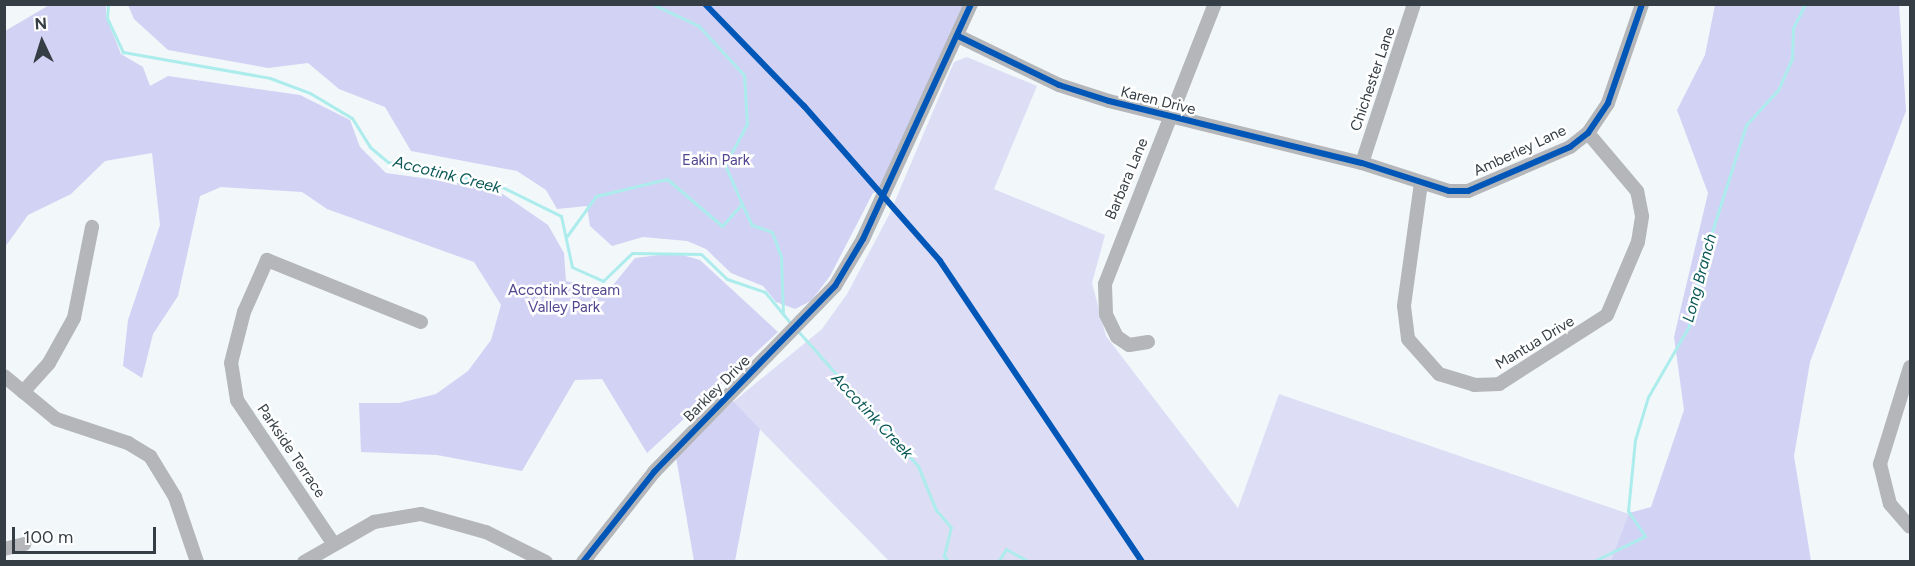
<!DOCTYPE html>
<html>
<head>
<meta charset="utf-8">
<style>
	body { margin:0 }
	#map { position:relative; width:1915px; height:566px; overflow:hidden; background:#f2f7fa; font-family:Figtree,sans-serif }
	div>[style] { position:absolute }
	.green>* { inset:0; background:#dddef6 }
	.forest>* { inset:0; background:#d2d2f4 }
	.stream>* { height:3px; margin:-1.5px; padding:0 1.5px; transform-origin:1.5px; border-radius:1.5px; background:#adecec }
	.minor>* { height:14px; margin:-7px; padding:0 7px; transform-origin:7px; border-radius:7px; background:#b4b6b9 }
	.cycleway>* { height:6px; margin:-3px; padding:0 3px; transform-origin:3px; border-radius:3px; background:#0057b8 }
	span { translate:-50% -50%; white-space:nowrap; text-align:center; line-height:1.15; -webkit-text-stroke:5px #fff; paint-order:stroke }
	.street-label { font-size:15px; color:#353e44 }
	.park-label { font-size:15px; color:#52478f }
	.water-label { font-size:16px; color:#0a5958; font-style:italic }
	.frame { position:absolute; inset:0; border:6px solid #353e44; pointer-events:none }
	.north { position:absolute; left:12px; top:12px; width:60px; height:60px; -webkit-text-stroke:4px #fff; paint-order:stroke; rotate:356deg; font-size:16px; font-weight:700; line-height:24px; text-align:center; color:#353e44 }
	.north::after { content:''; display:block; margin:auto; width:21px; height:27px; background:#353e44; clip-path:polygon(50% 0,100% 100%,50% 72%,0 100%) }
	.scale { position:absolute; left:12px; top:527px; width:144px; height:27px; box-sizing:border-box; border:3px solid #353e44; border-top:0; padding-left:8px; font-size:18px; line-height:21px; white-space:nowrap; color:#353e44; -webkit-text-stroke:4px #fff; paint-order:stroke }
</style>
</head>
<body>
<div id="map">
	<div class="green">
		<i style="clip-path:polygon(967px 57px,1037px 86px,994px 189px,1105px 235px,1092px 283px,1106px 336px,1238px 508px,1279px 394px,1629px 514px,1612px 561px,889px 561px,733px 402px,822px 329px,847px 294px,889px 215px,954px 62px)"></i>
	</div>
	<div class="forest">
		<i style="clip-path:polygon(51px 4px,106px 5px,106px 17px,121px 54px,143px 67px,150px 86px,168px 76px,300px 95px,350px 120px,360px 147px,386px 173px,494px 188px,548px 225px,564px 253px,566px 281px,609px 290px,635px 258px,675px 253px,700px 260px,778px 332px,647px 453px,602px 379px,575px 380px,522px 471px,437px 455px,361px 452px,359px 403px,399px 403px,436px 394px,468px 371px,491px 340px,501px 305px,474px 262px,327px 209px,302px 192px,221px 187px,200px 196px,178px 296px,153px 334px,142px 378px,123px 366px,128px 320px,160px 225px,152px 153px,105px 161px,71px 194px,28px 215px,5px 247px,5px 31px)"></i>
		<i style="clip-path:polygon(128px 5px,964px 5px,881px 191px,873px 193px,830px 276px,811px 301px,795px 309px,776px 302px,763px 286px,731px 273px,706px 249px,687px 241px,643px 237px,612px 246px,590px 226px,587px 206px,557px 209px,546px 190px,517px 171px,411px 151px,385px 107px,339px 89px,308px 63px,268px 68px,168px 50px,134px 19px)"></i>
		<i style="clip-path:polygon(1715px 5px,1899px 5px,1906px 111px,1810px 362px,1794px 456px,1811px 561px,1611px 561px,1629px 513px,1651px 507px,1684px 410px,1674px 337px,1708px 193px,1677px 110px,1705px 55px)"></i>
		<i style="clip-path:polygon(733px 401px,760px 429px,735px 561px,694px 561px,676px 457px)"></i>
	</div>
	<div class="stream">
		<i style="left:108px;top:4px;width:14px;rotate:94deg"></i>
		<i style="left:107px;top:18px;width:38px;rotate:65deg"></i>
		<i style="left:123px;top:52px;width:149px;rotate:10deg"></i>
		<i style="left:270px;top:78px;width:43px;rotate:20.6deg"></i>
		<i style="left:310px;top:93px;width:49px;rotate:30.8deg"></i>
		<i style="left:352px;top:118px;width:34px;rotate:58deg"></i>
		<i style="left:370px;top:147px;width:23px;rotate:40deg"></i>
		<i style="left:388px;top:162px;width:108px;rotate:11.2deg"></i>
		<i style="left:494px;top:183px;width:75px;rotate:26.2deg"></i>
		<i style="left:561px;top:216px;width:52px;rotate:77.8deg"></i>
		<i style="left:572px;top:267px;width:34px;rotate:24deg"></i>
		<i style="left:603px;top:281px;width:40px;rotate:-44deg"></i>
		<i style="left:632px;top:253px;width:69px;rotate:0.8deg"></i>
		<i style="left:701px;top:254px;width:36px;rotate:44deg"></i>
		<i style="left:727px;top:279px;width:40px;rotate:18.9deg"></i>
		<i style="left:765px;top:292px;width:43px;rotate:50.7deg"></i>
		<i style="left:742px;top:204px;width:23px;rotate:65deg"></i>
		<i style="left:752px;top:225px;width:21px;rotate:19deg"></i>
		<i style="left:772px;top:232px;width:27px;rotate:70deg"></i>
		<i style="left:781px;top:257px;width:57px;rotate:88deg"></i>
		<i style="left:567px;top:236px;width:49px;rotate:-54.1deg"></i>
		<i style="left:596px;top:196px;width:73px;rotate:-13.5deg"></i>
		<i style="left:667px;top:179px;width:72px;rotate:40.5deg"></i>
		<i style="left:722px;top:226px;width:30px;rotate:-48deg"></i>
		<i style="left:742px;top:204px;width:43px;rotate:-113.6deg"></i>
		<i style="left:725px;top:165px;width:47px;rotate:-61.8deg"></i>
		<i style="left:747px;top:124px;width:49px;rotate:-93.5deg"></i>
		<i style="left:744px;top:75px;width:67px;rotate:-132.6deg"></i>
		<i style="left:699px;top:26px;width:52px;rotate:-154.9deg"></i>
		<i style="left:797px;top:330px;width:182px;rotate:48.3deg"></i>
		<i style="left:918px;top:466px;width:48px;rotate:67.8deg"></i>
		<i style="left:936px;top:510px;width:23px;rotate:49deg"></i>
		<i style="left:951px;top:527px;width:30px;rotate:104deg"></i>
		<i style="left:944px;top:556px;width:8px;rotate:50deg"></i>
		<i style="left:998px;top:562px;width:15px;rotate:-58deg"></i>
		<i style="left:1006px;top:549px;width:26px;rotate:29deg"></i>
		<i style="left:1592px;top:562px;width:59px;rotate:-26.1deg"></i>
		<i style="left:1645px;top:536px;width:30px;rotate:-124deg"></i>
		<i style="left:1628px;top:511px;width:71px;rotate:-84.4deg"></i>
		<i style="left:1635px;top:440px;width:45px;rotate:-73.2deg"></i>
		<i style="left:1648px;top:397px;width:82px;rotate:-60deg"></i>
		<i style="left:1689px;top:326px;width:64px;rotate:-78.3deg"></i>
		<i style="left:1702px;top:263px;width:145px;rotate:-72.3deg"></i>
		<i style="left:1746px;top:125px;width:47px;rotate:-47.6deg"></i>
		<i style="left:1778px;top:90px;width:35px;rotate:-66deg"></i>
		<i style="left:1792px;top:58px;width:30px;rotate:-88deg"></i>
		<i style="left:1793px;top:28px;width:27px;rotate:-63deg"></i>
	</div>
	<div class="minor">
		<i style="left:958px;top:36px;width:112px;rotate:25.9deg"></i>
		<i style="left:1059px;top:85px;width:52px;rotate:17.7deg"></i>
		<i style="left:1109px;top:101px;width:260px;rotate:13.8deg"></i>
		<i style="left:1362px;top:163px;width:91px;rotate:17.8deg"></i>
		<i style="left:1449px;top:191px;width:19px"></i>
		<i style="left:1468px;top:191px;width:111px;rotate:-23.3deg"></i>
		<i style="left:1570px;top:147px;width:23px;rotate:-38deg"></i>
		<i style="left:1588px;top:133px;width:36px;rotate:-56deg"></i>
		<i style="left:1608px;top:103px;width:105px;rotate:-71deg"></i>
		<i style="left:1362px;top:163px;width:167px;rotate:-71.9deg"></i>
		<i style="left:1421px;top:183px;width:124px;rotate:97.9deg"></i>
		<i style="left:1404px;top:306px;width:33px;rotate:83deg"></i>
		<i style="left:1408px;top:339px;width:47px;rotate:48.5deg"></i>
		<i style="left:1439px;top:374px;width:37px;rotate:17deg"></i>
		<i style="left:1474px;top:385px;width:25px;rotate:-2deg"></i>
		<i style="left:1499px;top:384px;width:128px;rotate:-32.6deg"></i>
		<i style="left:1607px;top:315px;width:79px;rotate:-67deg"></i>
		<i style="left:1638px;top:242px;width:26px;rotate:-81deg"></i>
		<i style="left:1642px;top:216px;width:25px;rotate:-101deg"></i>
		<i style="left:1637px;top:191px;width:76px;rotate:-130.2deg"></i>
		<i style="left:1148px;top:342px;width:19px;rotate:171deg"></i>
		<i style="left:1129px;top:345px;width:14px;rotate:-146deg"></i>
		<i style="left:1117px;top:337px;width:25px;rotate:-116deg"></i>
		<i style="left:1106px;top:314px;width:30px;rotate:-92deg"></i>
		<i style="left:1105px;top:284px;width:301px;rotate:-68.6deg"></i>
		<i style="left:1910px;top:367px;width:102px;rotate:107.2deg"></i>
		<i style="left:1880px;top:464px;width:41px;rotate:76deg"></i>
		<i style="left:1890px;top:504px;width:30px;rotate:49deg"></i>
		<i style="left:4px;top:376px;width:67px;rotate:39.6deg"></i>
		<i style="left:56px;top:419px;width:76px;rotate:18.4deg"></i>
		<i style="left:128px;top:443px;width:26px;rotate:31deg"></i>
		<i style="left:150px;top:456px;width:48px;rotate:58.6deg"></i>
		<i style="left:175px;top:497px;width:69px;rotate:71.3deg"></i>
		<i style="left:23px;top:392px;width:39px;rotate:-48deg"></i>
		<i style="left:49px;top:363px;width:51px;rotate:-60.9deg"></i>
		<i style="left:74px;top:318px;width:93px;rotate:-78.8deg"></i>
		<i style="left:333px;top:543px;width:172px;rotate:-123.9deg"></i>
		<i style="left:237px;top:400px;width:37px;rotate:-99deg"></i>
		<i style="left:231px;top:363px;width:53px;rotate:-75.7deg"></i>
		<i style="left:244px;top:312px;width:57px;rotate:-66.1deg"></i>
		<i style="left:267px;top:260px;width:166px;rotate:21.9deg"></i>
		<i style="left:4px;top:549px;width:21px;rotate:-14deg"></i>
		<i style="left:304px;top:562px;width:81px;rotate:-29.7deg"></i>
		<i style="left:374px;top:522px;width:48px;rotate:-9.7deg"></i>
		<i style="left:421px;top:514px;width:67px;rotate:15.5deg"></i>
		<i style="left:486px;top:532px;width:67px;rotate:26.6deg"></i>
		<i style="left:583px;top:562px;width:115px;rotate:-51.7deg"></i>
		<i style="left:654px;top:472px;width:260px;rotate:-45.8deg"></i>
		<i style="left:835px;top:286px;width:55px;rotate:-59.2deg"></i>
		<i style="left:863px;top:239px;width:259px;rotate:-65.3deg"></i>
	</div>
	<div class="cycleway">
		<i style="left:705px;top:4px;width:142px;rotate:45.9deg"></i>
		<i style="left:804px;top:106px;width:206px;rotate:48.7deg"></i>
		<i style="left:940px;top:261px;width:362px;rotate:56.1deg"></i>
		<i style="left:958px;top:36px;width:112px;rotate:25.9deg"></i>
		<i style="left:1059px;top:85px;width:52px;rotate:17.7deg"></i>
		<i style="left:1109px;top:101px;width:260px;rotate:13.8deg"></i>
		<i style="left:1362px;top:163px;width:91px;rotate:17.8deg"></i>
		<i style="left:1449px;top:191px;width:19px"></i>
		<i style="left:1468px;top:191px;width:111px;rotate:-23.3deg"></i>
		<i style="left:1570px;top:147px;width:23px;rotate:-38deg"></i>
		<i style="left:1588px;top:133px;width:36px;rotate:-56deg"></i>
		<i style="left:1608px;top:103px;width:105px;rotate:-71deg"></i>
		<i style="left:583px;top:562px;width:115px;rotate:-51.7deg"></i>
		<i style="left:654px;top:472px;width:260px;rotate:-45.8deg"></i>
		<i style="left:835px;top:286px;width:55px;rotate:-59.2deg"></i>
		<i style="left:863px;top:239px;width:259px;rotate:-65.3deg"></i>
	</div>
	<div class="street-label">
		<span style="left:1373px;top:79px;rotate:-71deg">Chichester Lane</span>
		<span style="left:1158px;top:101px;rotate:14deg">Karen Drive</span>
		<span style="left:1520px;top:151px;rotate:-25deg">Amberley Lane</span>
		<span style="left:1127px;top:179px;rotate:-67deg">Barbara Lane</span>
		<span style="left:1535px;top:343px;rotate:-31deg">Mantua Drive</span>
		<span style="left:717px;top:389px;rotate:-45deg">Barkley Drive</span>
		<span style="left:291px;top:451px;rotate:56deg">Parkside Terrace</span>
	</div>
	<div class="park-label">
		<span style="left:716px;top:161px">Eakin Park</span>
		<span style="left:564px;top:299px">Accotink Stream<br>Valley Park</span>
	</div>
	<div class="water-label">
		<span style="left:447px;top:175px;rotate:14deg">Accotink Creek</span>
		<span style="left:1700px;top:278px;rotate:-75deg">Long Branch</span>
		<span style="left:872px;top:416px;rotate:47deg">Accotink Creek</span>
	</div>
	<div class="frame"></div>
	<div class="north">N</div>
	<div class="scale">100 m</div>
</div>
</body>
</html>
